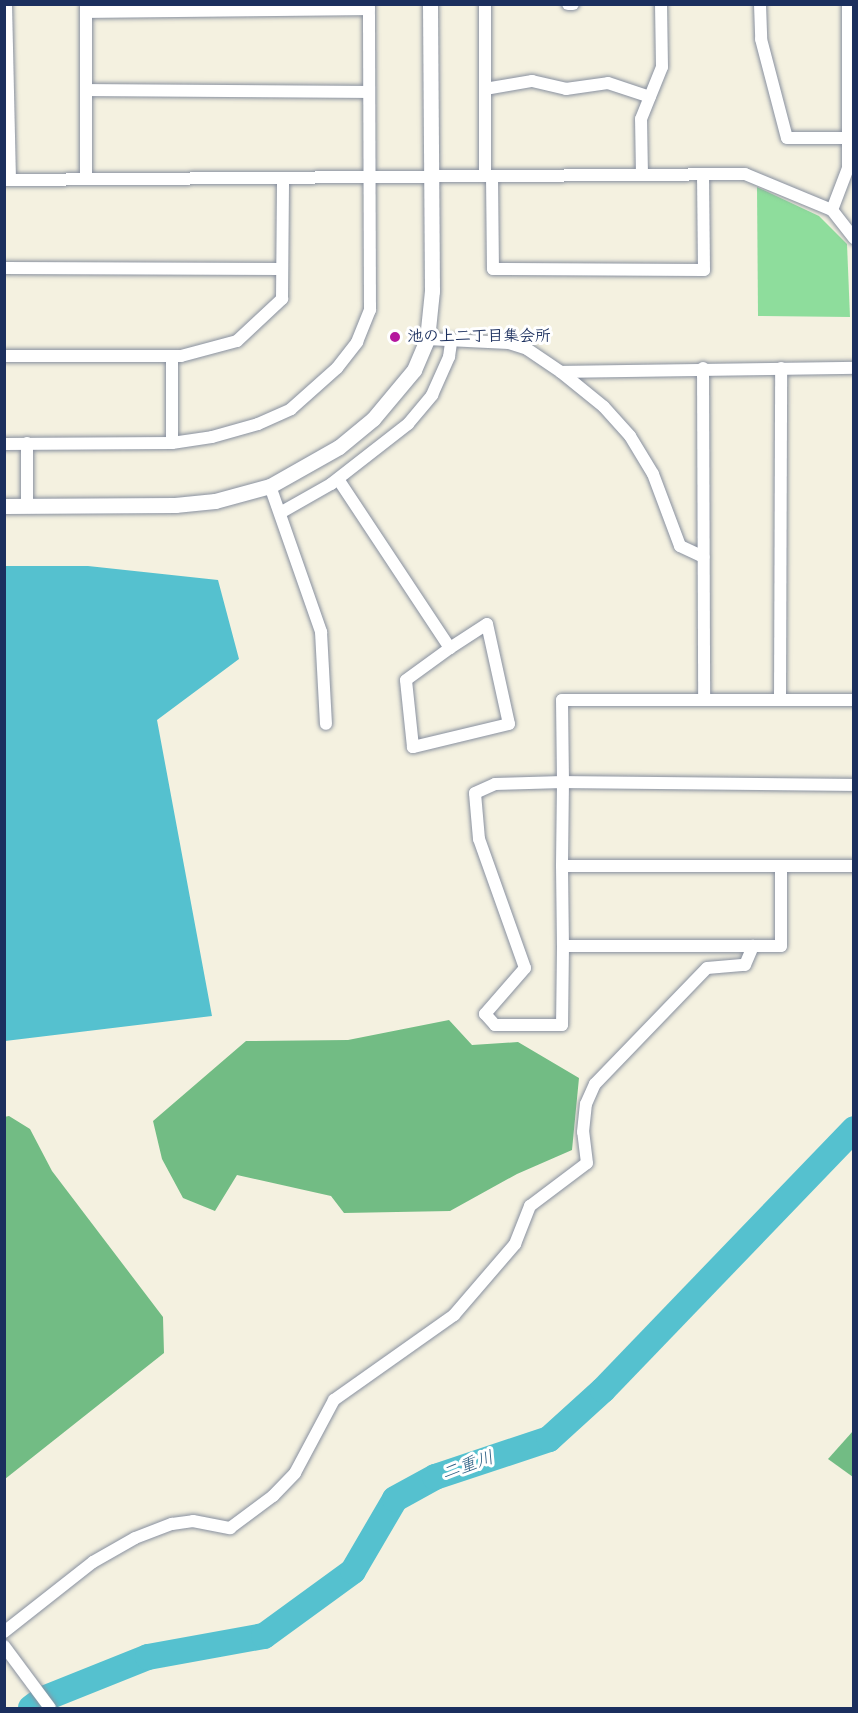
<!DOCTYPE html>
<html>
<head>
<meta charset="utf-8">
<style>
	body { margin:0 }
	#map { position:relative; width:858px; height:1713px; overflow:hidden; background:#f4f1e0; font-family:"Balsamiq Sans","Klee One",sans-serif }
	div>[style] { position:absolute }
	.green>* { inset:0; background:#8edd9c }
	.forest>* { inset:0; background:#72bc84 }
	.water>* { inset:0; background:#55c1cf }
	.river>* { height:26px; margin:-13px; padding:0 13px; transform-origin:13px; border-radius:13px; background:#55c1cf }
	.roads { filter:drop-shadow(0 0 2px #88909f) drop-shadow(0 0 2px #88909f) }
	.minor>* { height:12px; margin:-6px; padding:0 6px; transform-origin:6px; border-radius:6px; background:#fff }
	.tertiary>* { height:15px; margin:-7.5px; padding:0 7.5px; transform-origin:7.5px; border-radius:7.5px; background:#fff }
	.dots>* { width:16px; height:16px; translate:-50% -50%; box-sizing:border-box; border:3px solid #fff; border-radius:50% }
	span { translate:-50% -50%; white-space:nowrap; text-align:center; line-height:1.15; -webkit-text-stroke:6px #fff; paint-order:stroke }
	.poi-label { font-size:16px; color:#1b2f5e; font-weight:700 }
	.left { translate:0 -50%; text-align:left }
	.water-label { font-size:18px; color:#2f6286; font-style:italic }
	.frame { position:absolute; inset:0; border:6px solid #1b2f5e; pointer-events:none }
</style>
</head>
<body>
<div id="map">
	<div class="green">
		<i style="clip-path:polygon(757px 187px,819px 216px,847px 244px,850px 317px,758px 316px)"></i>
	</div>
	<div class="forest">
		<i style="clip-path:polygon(449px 1020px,472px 1045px,518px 1042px,579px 1078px,572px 1150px,517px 1174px,450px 1211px,344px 1213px,331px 1196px,237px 1175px,215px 1211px,183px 1198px,162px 1159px,153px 1121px,246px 1041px,348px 1040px)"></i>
		<i style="clip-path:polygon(9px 1116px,30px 1129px,52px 1171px,163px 1317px,164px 1353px,5px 1479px,4px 1117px)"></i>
		<i style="clip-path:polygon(853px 1431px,853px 1477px,828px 1459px)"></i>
	</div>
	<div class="water">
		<i style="clip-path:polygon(5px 566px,88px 566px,218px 580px,239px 659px,157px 720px,212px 1016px,5px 1041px)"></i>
	</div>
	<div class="river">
		<i style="left:31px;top:1708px;width:15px;rotate:-37deg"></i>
		<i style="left:43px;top:1699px;width:113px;rotate:-21.8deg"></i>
		<i style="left:148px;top:1657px;width:118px;rotate:-10.3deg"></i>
		<i style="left:264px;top:1636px;width:110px;rotate:-36.1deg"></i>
		<i style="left:353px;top:1571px;width:83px;rotate:-59.7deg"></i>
		<i style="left:395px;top:1499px;width:46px;rotate:-28.8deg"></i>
		<i style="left:435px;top:1477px;width:120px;rotate:-18.4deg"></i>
		<i style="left:549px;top:1439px;width:73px;rotate:-42.2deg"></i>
		<i style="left:603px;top:1390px;width:362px;rotate:-46.1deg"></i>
	</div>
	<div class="roads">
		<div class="minor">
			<i style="left:6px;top:4px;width:176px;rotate:88.7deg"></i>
			<i style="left:485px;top:4px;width:172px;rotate:90deg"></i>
			<i style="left:568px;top:4px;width:5px"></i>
			<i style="left:760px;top:4px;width:35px;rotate:88deg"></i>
			<i style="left:761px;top:39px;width:102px;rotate:75.3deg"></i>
			<i style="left:787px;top:138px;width:61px"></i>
			<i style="left:86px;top:12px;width:283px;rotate:-0.6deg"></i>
			<i style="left:485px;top:89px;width:48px;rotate:-9.7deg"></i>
			<i style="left:532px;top:81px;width:35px;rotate:13deg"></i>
			<i style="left:566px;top:89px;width:42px;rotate:-8.1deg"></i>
			<i style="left:608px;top:83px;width:44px;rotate:18.4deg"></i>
			<i style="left:86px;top:90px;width:283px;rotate:0.4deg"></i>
			<i style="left:642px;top:175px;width:56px;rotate:-91deg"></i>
			<i style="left:641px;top:119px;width:56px;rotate:-68deg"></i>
			<i style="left:662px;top:67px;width:63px;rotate:-90.9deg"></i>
			<i style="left:492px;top:176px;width:93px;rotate:89.4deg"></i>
			<i style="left:493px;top:269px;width:211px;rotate:0.3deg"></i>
			<i style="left:704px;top:270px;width:96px;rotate:-90.6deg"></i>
			<i style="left:86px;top:179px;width:173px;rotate:-90deg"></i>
			<i style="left:4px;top:180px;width:741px;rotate:-0.46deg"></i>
			<i style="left:745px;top:174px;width:94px;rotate:22.5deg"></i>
			<i style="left:832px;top:210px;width:36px;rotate:52deg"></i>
			<i style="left:832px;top:210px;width:45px;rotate:-69.1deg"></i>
			<i style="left:848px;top:168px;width:164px;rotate:-90deg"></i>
			<i style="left:4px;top:268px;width:278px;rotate:0.2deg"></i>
			<i style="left:427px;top:339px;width:82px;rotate:2.8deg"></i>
			<i style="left:509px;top:343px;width:19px;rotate:18deg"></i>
			<i style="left:527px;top:349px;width:41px;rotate:34.1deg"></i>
			<i style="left:561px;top:372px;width:55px;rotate:39.1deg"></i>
			<i style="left:604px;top:407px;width:39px;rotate:48deg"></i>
			<i style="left:630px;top:436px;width:44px;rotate:58.8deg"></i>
			<i style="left:653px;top:474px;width:77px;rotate:69.4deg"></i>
			<i style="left:680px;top:546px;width:26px;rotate:25deg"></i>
			<i style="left:4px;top:356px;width:177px"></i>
			<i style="left:181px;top:356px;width:58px;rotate:-15deg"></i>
			<i style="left:237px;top:341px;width:62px;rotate:-43deg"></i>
			<i style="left:282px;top:299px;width:121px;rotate:-89.5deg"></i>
			<i style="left:172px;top:356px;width:87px;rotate:90deg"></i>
			<i style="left:703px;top:368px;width:332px;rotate:89.8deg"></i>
			<i style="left:561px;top:372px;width:293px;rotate:-0.8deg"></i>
			<i style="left:27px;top:443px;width:62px;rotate:90deg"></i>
			<i style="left:4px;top:444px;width:168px;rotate:-0.3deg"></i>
			<i style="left:172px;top:443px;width:40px;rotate:-8.5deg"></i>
			<i style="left:212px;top:437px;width:48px;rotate:-15.8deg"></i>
			<i style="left:258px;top:424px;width:36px;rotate:-24deg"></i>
			<i style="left:291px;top:409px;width:62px;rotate:-41.7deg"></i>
			<i style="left:337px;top:368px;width:33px;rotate:-52deg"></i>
			<i style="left:357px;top:342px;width:35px;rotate:-68deg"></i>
			<i style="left:370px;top:310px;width:306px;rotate:-90.2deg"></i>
			<i style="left:338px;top:479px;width:203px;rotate:56.5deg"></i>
			<i style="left:450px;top:648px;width:44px;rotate:-33deg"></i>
			<i style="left:487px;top:624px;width:102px;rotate:77.6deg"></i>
			<i style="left:509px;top:724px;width:99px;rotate:166.5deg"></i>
			<i style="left:413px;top:747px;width:67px;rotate:-96deg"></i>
			<i style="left:406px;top:680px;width:54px;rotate:-36deg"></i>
			<i style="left:270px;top:486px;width:155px;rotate:70.7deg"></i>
			<i style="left:321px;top:632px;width:92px;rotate:86.9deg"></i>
			<i style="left:280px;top:513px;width:59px;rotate:-29.6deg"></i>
			<i style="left:331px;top:484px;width:98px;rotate:-37.9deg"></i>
			<i style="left:408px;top:424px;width:38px;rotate:-50deg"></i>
			<i style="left:432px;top:395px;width:42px;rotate:-65.9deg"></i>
			<i style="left:449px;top:357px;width:15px;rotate:-82deg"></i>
			<i style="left:780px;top:700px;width:332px;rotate:-89.8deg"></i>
			<i style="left:854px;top:700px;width:292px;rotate:180deg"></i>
			<i style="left:562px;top:700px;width:82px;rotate:89.3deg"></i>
			<i style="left:563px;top:782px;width:84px;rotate:90.7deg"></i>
			<i style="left:562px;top:866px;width:80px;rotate:89.3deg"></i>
			<i style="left:563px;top:946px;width:79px;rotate:90.7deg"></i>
			<i style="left:562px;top:1025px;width:67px;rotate:180deg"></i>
			<i style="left:495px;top:1025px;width:15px;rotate:-132deg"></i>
			<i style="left:485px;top:1014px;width:61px;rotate:-49deg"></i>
			<i style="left:525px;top:968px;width:137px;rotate:-109.6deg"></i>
			<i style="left:479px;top:839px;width:46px;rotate:-95deg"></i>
			<i style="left:475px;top:793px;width:22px;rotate:-24deg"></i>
			<i style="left:495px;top:784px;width:68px;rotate:-1.7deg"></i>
			<i style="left:563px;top:782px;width:291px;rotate:0.6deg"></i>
			<i style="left:562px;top:866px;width:292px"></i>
			<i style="left:563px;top:946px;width:218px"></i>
			<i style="left:781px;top:946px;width:80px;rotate:-90deg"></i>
			<i style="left:4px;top:1632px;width:113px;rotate:-38.2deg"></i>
			<i style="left:93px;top:1562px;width:48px;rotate:-29.7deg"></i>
			<i style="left:135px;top:1538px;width:40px;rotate:-21deg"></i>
			<i style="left:172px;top:1524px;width:21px;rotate:-8deg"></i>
			<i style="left:193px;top:1521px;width:38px;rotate:11deg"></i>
			<i style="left:230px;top:1528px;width:54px;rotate:-36.7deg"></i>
			<i style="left:273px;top:1496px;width:32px;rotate:-46deg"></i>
			<i style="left:295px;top:1473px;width:83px;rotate:-61.9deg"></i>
			<i style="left:334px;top:1400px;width:147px;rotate:-35.3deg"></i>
			<i style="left:454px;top:1315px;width:94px;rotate:-49.3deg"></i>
			<i style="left:515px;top:1244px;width:41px;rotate:-68.5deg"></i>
			<i style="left:530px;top:1206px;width:71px;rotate:-37deg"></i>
			<i style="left:587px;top:1163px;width:31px;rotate:-97deg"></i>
			<i style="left:583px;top:1132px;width:28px;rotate:-84deg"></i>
			<i style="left:586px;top:1104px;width:22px;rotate:-66deg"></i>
			<i style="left:595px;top:1084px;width:161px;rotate:-46deg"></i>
			<i style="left:707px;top:968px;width:38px;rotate:-5deg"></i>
			<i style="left:745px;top:965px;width:21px;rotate:-67deg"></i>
			<i style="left:4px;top:1646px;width:77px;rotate:53.4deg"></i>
		</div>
		<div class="tertiary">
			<i style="left:4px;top:506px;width:171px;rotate:-0.3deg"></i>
			<i style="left:175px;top:505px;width:40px;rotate:-5.7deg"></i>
			<i style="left:215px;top:501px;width:57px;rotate:-15.3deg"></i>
			<i style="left:270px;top:486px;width:79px;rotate:-29.5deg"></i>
			<i style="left:339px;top:447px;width:44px;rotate:-39.5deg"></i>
			<i style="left:373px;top:419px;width:64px;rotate:-50.1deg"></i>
			<i style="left:414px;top:370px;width:34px;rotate:-67deg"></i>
			<i style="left:427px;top:339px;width:48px;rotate:-84.1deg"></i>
			<i style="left:432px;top:291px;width:287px;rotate:-90.4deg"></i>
		</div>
	</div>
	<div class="dots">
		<i style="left:395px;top:337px;background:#b5179e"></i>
	</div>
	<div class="poi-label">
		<span class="left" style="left:407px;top:337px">池の上二丁目集会所</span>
	</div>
	<div class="water-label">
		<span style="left:468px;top:1466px;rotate:-19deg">二重川</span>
	</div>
	<div class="frame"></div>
</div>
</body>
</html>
